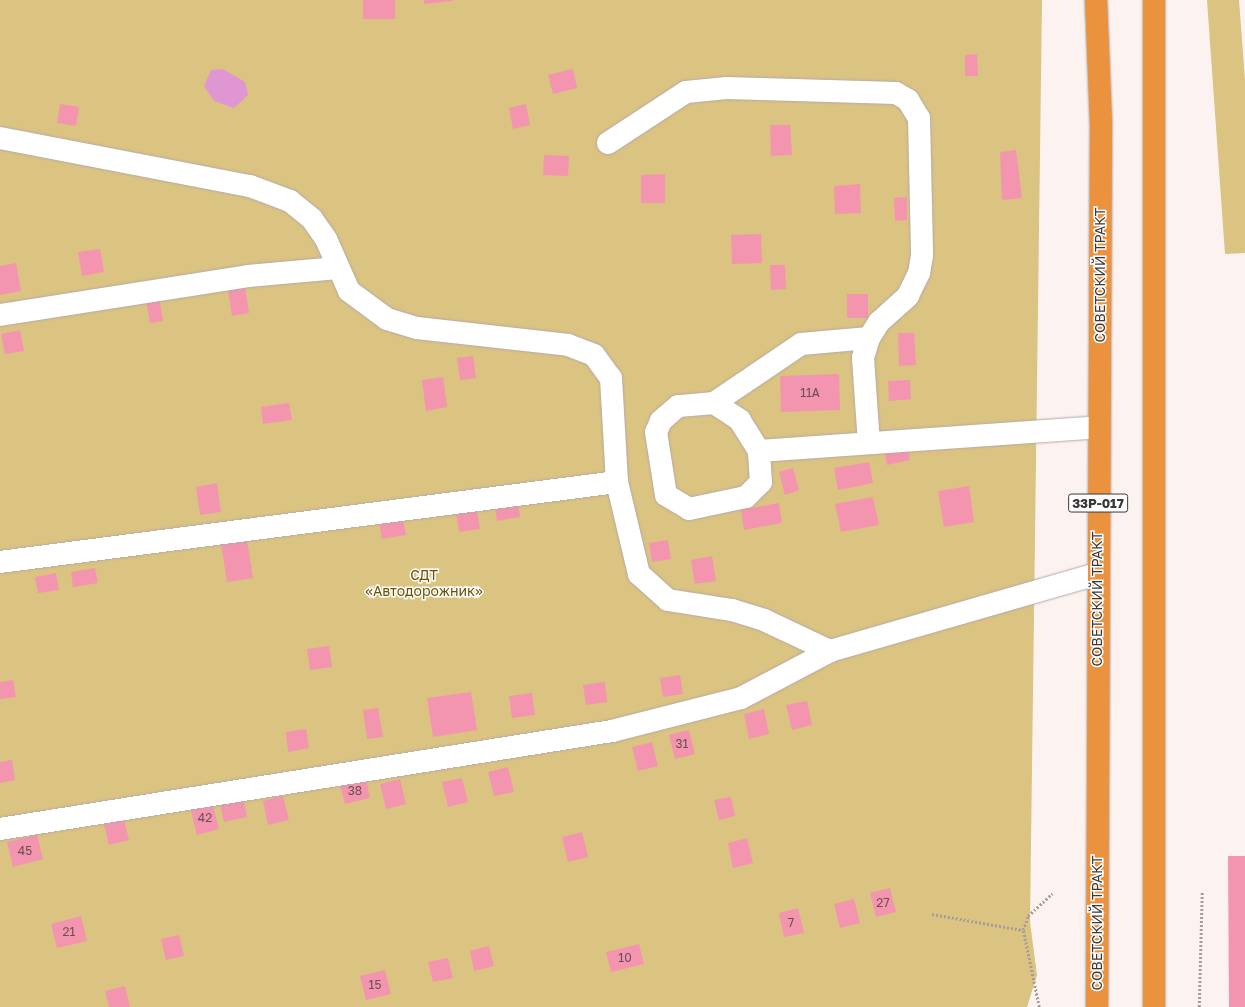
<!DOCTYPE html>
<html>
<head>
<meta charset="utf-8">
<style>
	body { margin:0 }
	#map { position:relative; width:1245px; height:1007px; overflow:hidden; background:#fcf3f1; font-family:"Golos Text",sans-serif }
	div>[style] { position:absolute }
	.green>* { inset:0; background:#dbc381 }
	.water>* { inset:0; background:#e096d3 }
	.building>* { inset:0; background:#f495af }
	.path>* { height:2.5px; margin-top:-1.25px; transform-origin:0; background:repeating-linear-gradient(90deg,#a49d9c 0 2px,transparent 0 4px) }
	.roads { filter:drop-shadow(0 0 1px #b3aaa9) drop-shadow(0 0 1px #b3aaa9) }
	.minor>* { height:22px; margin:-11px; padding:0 11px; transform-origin:11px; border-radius:11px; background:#fff }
	.highway>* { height:22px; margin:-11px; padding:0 11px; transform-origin:11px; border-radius:11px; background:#ea923d }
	span { translate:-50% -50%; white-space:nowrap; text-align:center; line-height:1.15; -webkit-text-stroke:3px #fff; paint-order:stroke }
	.number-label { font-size:12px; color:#6a4f56 }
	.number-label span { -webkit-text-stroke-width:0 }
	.shield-label span { padding:1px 3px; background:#fff; border:1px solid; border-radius:3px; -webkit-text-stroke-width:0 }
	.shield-label { font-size:13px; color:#3c3838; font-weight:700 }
	.street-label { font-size:14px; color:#3c3838 }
	.park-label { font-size:14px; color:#685105 }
</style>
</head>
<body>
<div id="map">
	<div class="green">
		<i style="clip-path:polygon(0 0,1042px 0,1030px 922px,1037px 975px,1027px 1007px,0 1007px)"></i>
		<i style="clip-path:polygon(1207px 0,1239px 0,1245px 80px,1245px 253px,1225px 254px)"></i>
	</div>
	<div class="water">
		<i style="clip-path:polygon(223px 69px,245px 82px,248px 95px,234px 108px,214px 101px,204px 86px,211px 70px)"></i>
	</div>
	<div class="building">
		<i style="clip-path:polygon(363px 0,395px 0,395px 19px,363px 19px)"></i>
		<i style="clip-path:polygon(424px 0,453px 0,453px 1px,424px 4px)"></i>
		<i style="clip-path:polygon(977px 54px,978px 76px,965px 76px,965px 55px)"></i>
		<i style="clip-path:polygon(573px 69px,577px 88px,553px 94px,548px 75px)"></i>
		<i style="clip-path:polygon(60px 104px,79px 107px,76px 126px,57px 123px)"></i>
		<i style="clip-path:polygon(526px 104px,530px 125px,513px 129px,509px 108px)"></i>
		<i style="clip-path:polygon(770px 125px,790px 125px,792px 155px,771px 156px)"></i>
		<i style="clip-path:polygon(1016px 150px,1022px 198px,1002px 200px,1000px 152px)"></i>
		<i style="clip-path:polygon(544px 155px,569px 156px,568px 176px,543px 175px)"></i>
		<i style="clip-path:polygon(665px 174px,665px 203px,641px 203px,641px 175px)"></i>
		<i style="clip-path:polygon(860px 184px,861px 213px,835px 214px,834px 186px)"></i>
		<i style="clip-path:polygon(907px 197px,907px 220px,895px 221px,894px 198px)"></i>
		<i style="clip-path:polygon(761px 234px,762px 263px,732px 264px,731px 235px)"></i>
		<i style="clip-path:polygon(100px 249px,104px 272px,82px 276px,78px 252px)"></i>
		<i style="clip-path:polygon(16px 263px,21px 291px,0 295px,0 266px)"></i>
		<i style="clip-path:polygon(770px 265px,785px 265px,786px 289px,771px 290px)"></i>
		<i style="clip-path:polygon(245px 287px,249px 313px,232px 316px,228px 290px)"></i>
		<i style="clip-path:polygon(847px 294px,868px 294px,868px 318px,847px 318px)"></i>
		<i style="clip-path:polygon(159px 297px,163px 321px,150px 323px,146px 300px)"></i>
		<i style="clip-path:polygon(20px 330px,24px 351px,5px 354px,1px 334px)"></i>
		<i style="clip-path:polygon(898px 333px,914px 333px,916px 365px,899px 366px)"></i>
		<i style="clip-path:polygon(473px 356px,476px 378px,460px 380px,457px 358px)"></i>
		<i style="clip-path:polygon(839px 374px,840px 410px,781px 412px,780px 376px)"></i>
		<i style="clip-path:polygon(443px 377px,447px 407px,426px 411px,422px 380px)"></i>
		<i style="clip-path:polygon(910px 380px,911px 399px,889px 401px,888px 381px)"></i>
		<i style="clip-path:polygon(289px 403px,292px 420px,263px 424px,261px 407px)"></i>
		<i style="clip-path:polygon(907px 444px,910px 460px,887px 465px,884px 448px)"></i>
		<i style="clip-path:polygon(869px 462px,873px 483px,838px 490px,834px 468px)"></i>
		<i style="clip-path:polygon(793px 468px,799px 490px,785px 495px,779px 472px)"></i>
		<i style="clip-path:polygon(217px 483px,221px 512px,200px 515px,196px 487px)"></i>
		<i style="clip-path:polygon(969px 486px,974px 522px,944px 527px,938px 491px)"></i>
		<i style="clip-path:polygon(873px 497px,879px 525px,841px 532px,835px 504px)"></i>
		<i style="clip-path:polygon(518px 503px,520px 517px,497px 521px,495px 507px)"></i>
		<i style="clip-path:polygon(779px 503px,782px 523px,744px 530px,741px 510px)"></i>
		<i style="clip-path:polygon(477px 511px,480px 529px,459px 532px,456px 514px)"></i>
		<i style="clip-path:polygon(403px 518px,406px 535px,382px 539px,379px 522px)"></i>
		<i style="clip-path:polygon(247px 540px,253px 578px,227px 582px,221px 544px)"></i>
		<i style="clip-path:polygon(668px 540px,671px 559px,652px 562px,649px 543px)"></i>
		<i style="clip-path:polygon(712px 556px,716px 581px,695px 584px,691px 560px)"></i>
		<i style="clip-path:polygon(95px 568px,98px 583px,73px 587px,71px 572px)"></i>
		<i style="clip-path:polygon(56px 573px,59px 590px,38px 593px,35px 577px)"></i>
		<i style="clip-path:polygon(329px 646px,332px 667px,310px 670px,307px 649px)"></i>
		<i style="clip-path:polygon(680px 675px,683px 694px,663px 697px,660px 678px)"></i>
		<i style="clip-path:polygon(13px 680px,16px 697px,0 699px,0 682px)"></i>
		<i style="clip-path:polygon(605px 682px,607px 702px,586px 705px,583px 685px)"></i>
		<i style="clip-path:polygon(471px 692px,477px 730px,433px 737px,427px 698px)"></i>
		<i style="clip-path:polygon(532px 693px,535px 715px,512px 718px,509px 696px)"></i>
		<i style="clip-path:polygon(807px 701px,812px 725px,792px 730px,786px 705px)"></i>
		<i style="clip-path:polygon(378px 708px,383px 737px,367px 739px,363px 710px)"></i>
		<i style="clip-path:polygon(764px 709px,769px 734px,749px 739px,744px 714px)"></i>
		<i style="clip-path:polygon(306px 729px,309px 748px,288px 752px,286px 732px)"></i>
		<i style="clip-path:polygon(689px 730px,695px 754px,675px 759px,669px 735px)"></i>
		<i style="clip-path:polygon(652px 742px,658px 766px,638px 771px,632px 747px)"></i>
		<i style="clip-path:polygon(12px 760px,15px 780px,0 783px,0 762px)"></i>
		<i style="clip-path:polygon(508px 767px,514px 792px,494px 796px,488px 772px)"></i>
		<i style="clip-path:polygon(462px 778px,468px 802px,448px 807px,442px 782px)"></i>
		<i style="clip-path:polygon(366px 779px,370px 798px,345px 804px,340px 785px)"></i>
		<i style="clip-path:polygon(400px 779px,406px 804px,386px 809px,380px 784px)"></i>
		<i style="clip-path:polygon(283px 796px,289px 820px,268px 825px,263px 801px)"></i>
		<i style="clip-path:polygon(731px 797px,735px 816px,719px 820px,714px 800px)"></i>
		<i style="clip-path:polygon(243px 798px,247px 817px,224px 822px,220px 804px)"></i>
		<i style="clip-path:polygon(212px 801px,219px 829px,197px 835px,190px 807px)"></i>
		<i style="clip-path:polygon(123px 816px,129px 840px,109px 845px,103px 821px)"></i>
		<i style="clip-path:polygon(582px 832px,588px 857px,568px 862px,562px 837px)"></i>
		<i style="clip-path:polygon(37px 835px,43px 859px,13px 867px,7px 842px)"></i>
		<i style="clip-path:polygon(747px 838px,753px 863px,733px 868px,728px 843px)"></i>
		<i style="clip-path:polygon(1228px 856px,1245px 856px,1245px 1007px,1229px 1007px)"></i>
		<i style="clip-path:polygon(890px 888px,896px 912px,876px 917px,870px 893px)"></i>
		<i style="clip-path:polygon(854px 899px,860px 923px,840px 928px,834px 904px)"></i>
		<i style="clip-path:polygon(798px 908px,804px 933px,784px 937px,779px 913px)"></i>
		<i style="clip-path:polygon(81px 916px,87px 941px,57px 948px,51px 924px)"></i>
		<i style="clip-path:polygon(179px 935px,184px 956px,166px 960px,161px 939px)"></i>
		<i style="clip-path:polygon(639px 944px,644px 964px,611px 972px,606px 952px)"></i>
		<i style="clip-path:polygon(489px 946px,494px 966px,474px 971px,470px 951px)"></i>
		<i style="clip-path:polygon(448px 958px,453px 978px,433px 982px,428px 962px)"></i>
		<i style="clip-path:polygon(385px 970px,391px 994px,366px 1000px,360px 976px)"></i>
		<i style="clip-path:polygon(125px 986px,130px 1007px,109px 1007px,105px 991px)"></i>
	</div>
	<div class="path">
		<i style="left:932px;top:914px;width:92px;rotate:10deg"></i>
		<i style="left:1039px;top:1007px;width:79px;rotate:-101.7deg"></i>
		<i style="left:1023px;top:930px;width:15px;rotate:-70deg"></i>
		<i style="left:1028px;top:916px;width:33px;rotate:-43deg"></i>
		<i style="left:1199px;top:1007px;width:116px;rotate:-88.5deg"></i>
	</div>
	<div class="roads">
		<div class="minor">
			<i style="left:0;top:138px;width:255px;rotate:10.9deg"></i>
			<i style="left:250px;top:186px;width:43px;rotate:20.6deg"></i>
			<i style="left:290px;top:201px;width:28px;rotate:39deg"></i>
			<i style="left:312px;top:219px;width:24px;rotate:55deg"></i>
			<i style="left:326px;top:239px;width:57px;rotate:66.1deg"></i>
			<i style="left:349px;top:291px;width:47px;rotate:36.4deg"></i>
			<i style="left:387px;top:319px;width:31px;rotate:17deg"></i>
			<i style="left:417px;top:328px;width:152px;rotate:6.4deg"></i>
			<i style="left:568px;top:345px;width:28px;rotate:21deg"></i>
			<i style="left:594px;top:355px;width:29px;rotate:54deg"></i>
			<i style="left:611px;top:378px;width:104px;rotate:86.7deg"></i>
			<i style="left:617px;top:482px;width:95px;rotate:76.6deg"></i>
			<i style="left:639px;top:574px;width:39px;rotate:42deg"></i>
			<i style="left:668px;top:600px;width:65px;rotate:8.9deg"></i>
			<i style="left:732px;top:610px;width:34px;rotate:17deg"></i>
			<i style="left:764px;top:620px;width:73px;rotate:25.2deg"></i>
			<i style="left:830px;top:651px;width:278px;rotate:-16.1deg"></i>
			<i style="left:608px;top:143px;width:93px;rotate:-33.2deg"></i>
			<i style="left:686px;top:92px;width:41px;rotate:-5.6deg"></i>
			<i style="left:727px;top:88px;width:169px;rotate:1.7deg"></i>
			<i style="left:896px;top:93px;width:14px;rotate:30deg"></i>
			<i style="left:908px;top:100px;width:21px;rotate:59deg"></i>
			<i style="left:919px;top:118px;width:137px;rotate:88.7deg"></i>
			<i style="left:922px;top:255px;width:18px;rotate:99deg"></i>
			<i style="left:919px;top:273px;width:25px;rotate:116deg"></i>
			<i style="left:908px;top:296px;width:39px;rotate:138deg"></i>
			<i style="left:879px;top:322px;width:19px;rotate:122deg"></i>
			<i style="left:869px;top:338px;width:21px;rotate:107deg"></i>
			<i style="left:863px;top:358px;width:85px;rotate:86deg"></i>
			<i style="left:0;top:315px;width:251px;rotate:-8.9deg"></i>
			<i style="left:248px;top:276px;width:90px;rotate:-5.1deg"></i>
			<i style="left:714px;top:403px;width:105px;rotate:-34.1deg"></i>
			<i style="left:801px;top:344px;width:68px;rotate:-5deg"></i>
			<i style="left:759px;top:451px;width:36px;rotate:-122deg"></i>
			<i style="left:740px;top:420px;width:31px;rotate:-147deg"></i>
			<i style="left:714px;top:403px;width:36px;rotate:175deg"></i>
			<i style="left:678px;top:406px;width:23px;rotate:139deg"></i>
			<i style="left:661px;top:421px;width:12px;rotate:114deg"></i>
			<i style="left:656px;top:432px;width:64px;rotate:81deg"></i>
			<i style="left:666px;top:495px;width:27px;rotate:31deg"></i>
			<i style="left:689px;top:509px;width:58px;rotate:-11.9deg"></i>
			<i style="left:746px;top:497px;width:21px;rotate:-45deg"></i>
			<i style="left:761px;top:482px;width:31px;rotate:-94deg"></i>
			<i style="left:759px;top:451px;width:340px;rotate:-4deg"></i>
			<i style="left:0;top:562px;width:622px;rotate:-7.39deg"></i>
			<i style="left:0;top:829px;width:620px;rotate:-9.1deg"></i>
			<i style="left:612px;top:731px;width:133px;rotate:-14.3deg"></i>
			<i style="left:741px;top:698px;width:101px;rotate:-27.8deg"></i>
		</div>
		<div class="highway">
			<i style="left:1096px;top:0;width:123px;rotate:87.7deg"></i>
			<i style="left:1101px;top:123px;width:884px;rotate:90.26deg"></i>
			<i style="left:1154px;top:1007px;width:1007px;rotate:-90deg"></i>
		</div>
	</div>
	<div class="number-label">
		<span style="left:810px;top:393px">11А</span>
		<span style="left:682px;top:744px">31</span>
		<span style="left:355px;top:791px">38</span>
		<span style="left:205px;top:818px">42</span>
		<span style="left:25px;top:851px">45</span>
		<span style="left:883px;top:903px">27</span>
		<span style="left:791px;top:923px">7</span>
		<span style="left:69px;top:932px">21</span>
		<span style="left:625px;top:958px">10</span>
		<span style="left:375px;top:985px">15</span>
	</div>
	<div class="shield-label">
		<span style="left:1098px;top:503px">33Р-017</span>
	</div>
	<div class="street-label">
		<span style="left:1100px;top:275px;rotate:-90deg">СОВЕТСКИЙ ТРАКТ</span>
		<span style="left:1097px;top:599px;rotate:-90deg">СОВЕТСКИЙ ТРАКТ</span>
		<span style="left:1097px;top:923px;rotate:-90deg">СОВЕТСКИЙ ТРАКТ</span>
	</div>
	<div class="park-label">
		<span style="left:424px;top:583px">СДТ<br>«Автодорожник»</span>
	</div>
</div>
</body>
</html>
